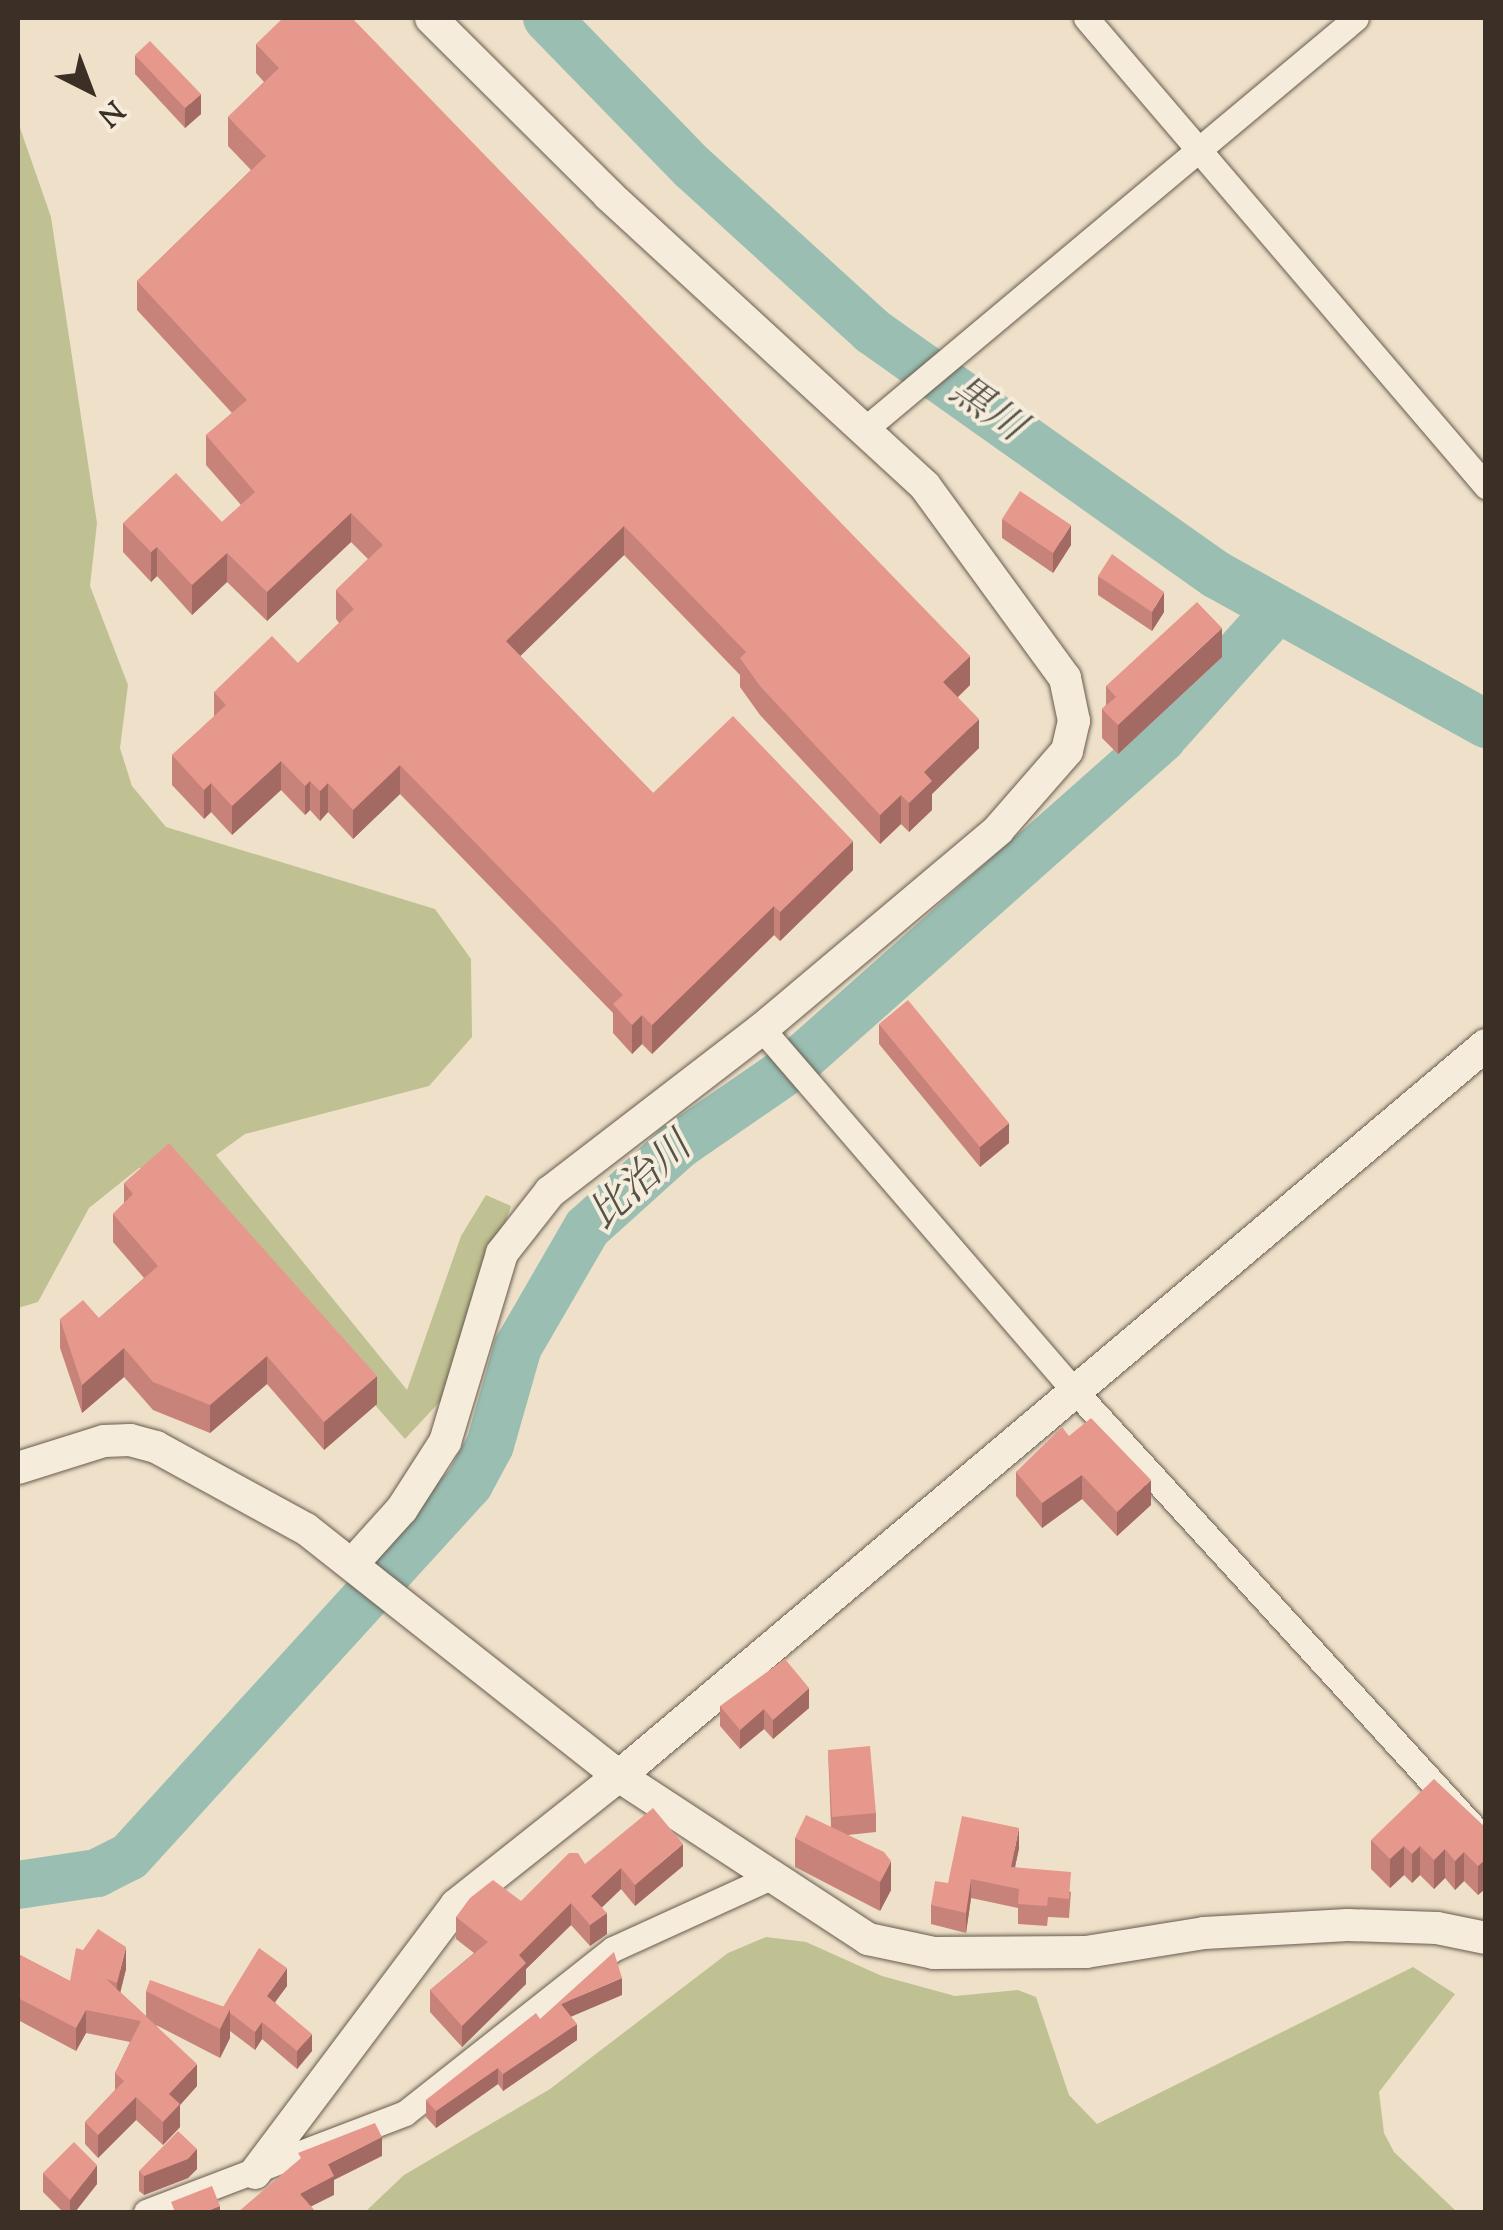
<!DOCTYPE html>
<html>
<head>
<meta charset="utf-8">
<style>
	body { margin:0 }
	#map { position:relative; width:1503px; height:2230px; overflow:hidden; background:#efe1c9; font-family:"Sorts Mill Goudy","Noto Serif JP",serif }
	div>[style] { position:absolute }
	.green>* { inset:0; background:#c0c192 }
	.river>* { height:48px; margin:-24px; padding:0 24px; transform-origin:24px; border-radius:24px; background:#9abeb2 }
	.roads { filter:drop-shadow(0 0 2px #685c4f) drop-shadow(0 0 2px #685c4f) }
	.minor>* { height:25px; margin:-12.5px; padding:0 12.5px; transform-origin:12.5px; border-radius:12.5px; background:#f5ecdc }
	.tertiary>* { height:32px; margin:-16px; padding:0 16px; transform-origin:16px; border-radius:16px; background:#f5ecdc }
	.wall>* { inset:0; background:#c78379 }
	.shaded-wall>* { inset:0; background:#a26a63 }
	.building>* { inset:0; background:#e7988d }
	span { translate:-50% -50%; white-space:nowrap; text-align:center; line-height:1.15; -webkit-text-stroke:8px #f5ecdc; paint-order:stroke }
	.water-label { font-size:40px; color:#535349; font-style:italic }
	.frame { position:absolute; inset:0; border:20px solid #3b2f26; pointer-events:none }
	.north { position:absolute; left:40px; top:40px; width:100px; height:100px; -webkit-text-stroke:8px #f5ecdc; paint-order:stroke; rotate:138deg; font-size:28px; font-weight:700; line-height:40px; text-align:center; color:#3b2f26 }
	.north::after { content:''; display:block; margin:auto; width:35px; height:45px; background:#3b2f26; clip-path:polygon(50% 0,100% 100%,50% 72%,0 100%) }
</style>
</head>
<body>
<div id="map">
	<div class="green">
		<i style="clip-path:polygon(18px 122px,51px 217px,97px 523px,90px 586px,128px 685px,120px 748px,132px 786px,166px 827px,435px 909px,471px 959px,472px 1037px,429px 1086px,245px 1134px,216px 1155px,407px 1390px,461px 1236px,486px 1195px,511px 1206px,445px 1396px,405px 1439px,166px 1169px,139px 1168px,89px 1208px,38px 1302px,18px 1308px)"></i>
		<i style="clip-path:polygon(766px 1937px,806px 1942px,882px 1976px,955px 1996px,1018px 1990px,1036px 1997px,1069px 2095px,1097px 2124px,1413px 1967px,1455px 1994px,1379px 2092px,1384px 2133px,1394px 2152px,1457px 2212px,365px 2212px,404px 2175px,550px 2089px,728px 1953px)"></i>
	</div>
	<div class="river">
		<i style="left:547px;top:18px;width:208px;rotate:45.8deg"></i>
		<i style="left:692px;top:167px;width:244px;rotate:42.3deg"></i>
		<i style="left:872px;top:331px;width:423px;rotate:35.3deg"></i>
		<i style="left:1217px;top:575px;width:308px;rotate:29deg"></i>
		<i style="left:18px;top:1885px;width:80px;rotate:-8.6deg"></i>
		<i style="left:97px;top:1873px;width:36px;rotate:-27deg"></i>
		<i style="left:129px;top:1857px;width:505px;rotate:-47.65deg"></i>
		<i style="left:469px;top:1484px;width:44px;rotate:-61.7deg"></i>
		<i style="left:490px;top:1445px;width:102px;rotate:-74.1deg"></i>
		<i style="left:518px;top:1347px;width:138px;rotate:-59.9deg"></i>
		<i style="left:587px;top:1228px;width:124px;rotate:-42.1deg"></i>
		<i style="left:679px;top:1145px;width:137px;rotate:-34.6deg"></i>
		<i style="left:792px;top:1067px;width:495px;rotate:-41.6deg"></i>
		<i style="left:1162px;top:738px;width:169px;rotate:-48.1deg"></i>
	</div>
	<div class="roads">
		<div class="minor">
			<i style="left:1086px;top:18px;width:616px;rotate:49.48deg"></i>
			<i style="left:865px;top:429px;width:640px;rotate:-39.93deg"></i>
			<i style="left:762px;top:1029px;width:477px;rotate:49.2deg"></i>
			<i style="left:1074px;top:1390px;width:611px;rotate:47.59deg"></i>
			<i style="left:146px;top:2212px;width:277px;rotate:-20.9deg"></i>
			<i style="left:405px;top:2113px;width:265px;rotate:-38.3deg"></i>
			<i style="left:613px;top:1949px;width:174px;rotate:-24.5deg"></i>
		</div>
		<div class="tertiary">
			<i style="left:18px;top:1468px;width:90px;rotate:-17.4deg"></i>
			<i style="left:104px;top:1441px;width:26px;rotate:-2deg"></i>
			<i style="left:130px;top:1440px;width:27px;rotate:15deg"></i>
			<i style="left:156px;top:1447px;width:171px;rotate:28.7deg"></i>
			<i style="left:306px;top:1529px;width:399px;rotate:38.3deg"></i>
			<i style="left:619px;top:1776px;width:298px;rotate:33.2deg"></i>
			<i style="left:868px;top:1939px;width:67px;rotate:12deg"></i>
			<i style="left:934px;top:1953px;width:152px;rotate:-0.4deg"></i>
			<i style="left:1086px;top:1952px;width:120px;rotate:-9.1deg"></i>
			<i style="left:1204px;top:1933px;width:144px;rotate:-3.2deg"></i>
			<i style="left:1348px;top:1925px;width:89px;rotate:1.9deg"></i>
			<i style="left:1437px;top:1928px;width:50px;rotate:11.5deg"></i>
			<i style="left:355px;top:1561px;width:70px;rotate:-47.9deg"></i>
			<i style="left:402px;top:1509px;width:80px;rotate:-57.3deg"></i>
			<i style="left:445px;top:1442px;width:197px;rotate:-73.2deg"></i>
			<i style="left:502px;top:1253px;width:78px;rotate:-51.8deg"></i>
			<i style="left:550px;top:1192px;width:267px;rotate:-37.6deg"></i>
			<i style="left:762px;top:1029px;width:309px;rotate:-40.1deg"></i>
			<i style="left:998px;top:830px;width:105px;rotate:-48.9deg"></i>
			<i style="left:1067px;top:751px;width:31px;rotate:-77deg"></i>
			<i style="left:1074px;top:721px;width:44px;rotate:-101.8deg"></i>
			<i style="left:1065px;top:678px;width:238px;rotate:-126.1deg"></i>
			<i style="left:925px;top:486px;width:430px;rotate:-137.4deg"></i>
			<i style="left:609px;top:195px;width:251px;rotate:-135.2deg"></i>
			<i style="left:255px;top:2173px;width:335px;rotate:-53.1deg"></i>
			<i style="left:456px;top:1905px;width:208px;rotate:-38.4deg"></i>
			<i style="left:619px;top:1776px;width:1134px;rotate:-40.14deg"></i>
		</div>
	</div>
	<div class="wall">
		<i style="clip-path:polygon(256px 44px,970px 685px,958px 697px,979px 748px,932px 794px,932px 810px,909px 832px,901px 824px,880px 844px,760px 715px,740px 687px,740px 675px,624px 555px,520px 656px,653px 793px,853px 870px,780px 941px,774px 935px,652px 1054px,642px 1044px,632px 1054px,613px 1033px,613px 1013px,400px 794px,353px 839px,328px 812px,320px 821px,310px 810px,305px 815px,281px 790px,232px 835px,211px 812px,204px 819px,172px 785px,172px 755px,214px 717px,214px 692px,298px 663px,339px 623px,336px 619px,336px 590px,368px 559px,351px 542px,267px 621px,227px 582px,192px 615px,157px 576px,151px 582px,123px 552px,123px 523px,222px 522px,241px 505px,206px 465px,206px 435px,232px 413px,137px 310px,137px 281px,251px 170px,228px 146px,228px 117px,264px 82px,256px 73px)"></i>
		<i style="clip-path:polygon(135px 55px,201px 114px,185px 128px,135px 74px)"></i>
		<i style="clip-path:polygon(1002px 519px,1071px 545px,1053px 573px,1002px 538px)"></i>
		<i style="clip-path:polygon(1098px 576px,1164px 612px,1152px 631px,1098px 595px)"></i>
		<i style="clip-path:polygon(1222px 657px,1118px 754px,1102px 738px,1102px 709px,1106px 705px,1106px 686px)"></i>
		<i style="clip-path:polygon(879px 1024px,1009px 1143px,980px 1167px,879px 1044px)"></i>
		<i style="clip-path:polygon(124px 1183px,377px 1404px,324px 1450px,267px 1384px,210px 1433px,153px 1410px,124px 1377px,82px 1413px,60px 1348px,60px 1319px,99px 1318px,144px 1278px,113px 1242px,113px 1214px,124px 1203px)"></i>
		<i style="clip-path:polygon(1069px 1436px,1151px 1505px,1117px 1536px,1082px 1499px,1042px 1528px,1016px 1496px,1016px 1472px)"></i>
		<i style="clip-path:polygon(720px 1706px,809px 1708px,773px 1739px,764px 1729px,740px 1749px,720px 1726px)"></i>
		<i style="clip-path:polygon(828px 1750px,876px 1813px,876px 1832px,848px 1835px,891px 1890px,880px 1911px,795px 1867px,795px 1838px,831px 1827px)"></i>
		<i style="clip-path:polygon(1486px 1828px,1486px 1888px,1478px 1895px,1464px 1881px,1455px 1890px,1445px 1878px,1434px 1889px,1420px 1875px,1412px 1883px,1404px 1875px,1390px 1888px,1371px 1869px,1371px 1840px)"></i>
		<i style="clip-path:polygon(1019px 1848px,1015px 1867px,1071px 1892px,1069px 1918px,1048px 1917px,1047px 1926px,1018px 1924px,1018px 1908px,971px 1898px,966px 1933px,931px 1924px,931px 1905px,948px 1883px)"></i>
		<i style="clip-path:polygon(585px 1864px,683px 1866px,635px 1906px,621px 1889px,602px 1907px,607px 1934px,590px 1946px,571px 1925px,526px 1969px,526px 1984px,462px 2047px,430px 2012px,430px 1990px,474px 1953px,456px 1939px,456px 1917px,521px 1901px)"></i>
		<i style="clip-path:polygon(18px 1954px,70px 1981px,126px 1969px,120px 1992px,146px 2016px,146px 1991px,223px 2007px,287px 1986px,275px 2002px,312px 2051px,297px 2069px,262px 2039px,255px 2050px,230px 2031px,230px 2038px,220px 2058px,156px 2025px,197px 2086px,180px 2105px,180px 2127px,163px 2145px,136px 2120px,98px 2158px,85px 2144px,85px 2122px,115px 2090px,115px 2073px,130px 2042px,86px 2033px,76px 2051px,18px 2020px)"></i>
		<i style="clip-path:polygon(622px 1995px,571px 2016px,577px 2040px,503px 2091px,498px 2084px,436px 2128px,426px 2117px,426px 2100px,540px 2019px)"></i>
		<i style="clip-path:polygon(197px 2169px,188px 2178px,144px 2195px,139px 2191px,139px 2171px)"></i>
		<i style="clip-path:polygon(43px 2173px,97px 2184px,75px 2212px,63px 2212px,43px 2192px)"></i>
	</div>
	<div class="shaded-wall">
		<i style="clip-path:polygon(201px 94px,201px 114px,185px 128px,185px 108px)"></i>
		<i style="clip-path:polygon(351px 513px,351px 542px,267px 621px,267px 592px)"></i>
		<i style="clip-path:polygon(1071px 525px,1071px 545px,1053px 573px,1053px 553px)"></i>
		<i style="clip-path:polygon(624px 526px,624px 555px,506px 670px,506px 641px)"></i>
		<i style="clip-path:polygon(157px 547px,157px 576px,151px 582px,151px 552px)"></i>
		<i style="clip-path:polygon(227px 553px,227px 582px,192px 615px,192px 585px)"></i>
		<i style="clip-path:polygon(1164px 592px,1164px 612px,1152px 631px,1152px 612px)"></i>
		<i style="clip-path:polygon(1222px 628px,1222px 657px,1118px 754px,1118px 725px)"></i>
		<i style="clip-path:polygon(970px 656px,970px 685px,943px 711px,943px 682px)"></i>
		<i style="clip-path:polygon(979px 719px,979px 748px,932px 794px,932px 810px,909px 832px,909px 803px,924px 772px)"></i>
		<i style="clip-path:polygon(281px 761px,281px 790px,232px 835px,232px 806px)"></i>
		<i style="clip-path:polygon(400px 765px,400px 794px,353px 839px,353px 810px)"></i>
		<i style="clip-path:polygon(310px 781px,310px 810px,305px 815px,305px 786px)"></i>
		<i style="clip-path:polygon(211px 783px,211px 812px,204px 819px,204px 790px)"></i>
		<i style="clip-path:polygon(328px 783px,328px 812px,320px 821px,320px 791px)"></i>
		<i style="clip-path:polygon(901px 795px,901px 824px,880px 844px,880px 815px)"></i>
		<i style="clip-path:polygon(853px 841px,853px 870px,780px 941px,780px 912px)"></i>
		<i style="clip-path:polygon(774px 906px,774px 935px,652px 1054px,652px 1025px)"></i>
		<i style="clip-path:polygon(642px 1015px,642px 1044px,632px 1054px,632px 1025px)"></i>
		<i style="clip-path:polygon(1009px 1123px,1009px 1143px,980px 1167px,980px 1147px)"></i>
		<i style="clip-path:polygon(124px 1348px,124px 1377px,82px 1413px,82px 1385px)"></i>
		<i style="clip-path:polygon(267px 1356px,267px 1384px,210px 1433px,210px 1405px)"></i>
		<i style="clip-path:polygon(377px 1376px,377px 1404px,324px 1450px,324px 1422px)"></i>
		<i style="clip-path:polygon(1082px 1475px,1082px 1499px,1042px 1528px,1042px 1503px)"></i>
		<i style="clip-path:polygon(1151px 1480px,1151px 1505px,1117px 1536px,1117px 1512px)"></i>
		<i style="clip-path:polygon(809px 1688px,809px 1708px,773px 1739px,773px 1720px)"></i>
		<i style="clip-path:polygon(764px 1709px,764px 1729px,740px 1749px,740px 1730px)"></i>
		<i style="clip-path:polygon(1019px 1828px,1019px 1848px,1011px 1886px,1011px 1867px)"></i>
		<i style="clip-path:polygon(683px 1844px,683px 1866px,635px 1906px,635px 1885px)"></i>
		<i style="clip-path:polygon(1404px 1846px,1404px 1875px,1390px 1888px,1390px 1859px)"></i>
		<i style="clip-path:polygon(1420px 1846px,1420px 1875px,1412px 1883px,1412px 1854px)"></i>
		<i style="clip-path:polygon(1445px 1849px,1445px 1878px,1434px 1889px,1434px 1860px)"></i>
		<i style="clip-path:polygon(1464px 1852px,1464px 1881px,1455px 1890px,1455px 1861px)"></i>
		<i style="clip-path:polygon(1486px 1859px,1486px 1888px,1478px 1895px,1478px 1866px)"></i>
		<i style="clip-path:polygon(891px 1861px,891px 1890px,880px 1911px,880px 1882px)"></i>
		<i style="clip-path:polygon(621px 1868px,621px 1889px,591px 1918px,591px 1896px)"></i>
		<i style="clip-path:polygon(971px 1879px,971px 1898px,966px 1933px,966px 1913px)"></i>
		<i style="clip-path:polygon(571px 1903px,571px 1925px,526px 1969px,526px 1984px,462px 2047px,462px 2026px,519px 1955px)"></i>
		<i style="clip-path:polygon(607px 1913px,607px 1934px,590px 1946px,590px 1925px)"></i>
		<i style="clip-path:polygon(126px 1947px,126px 1969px,117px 2006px,117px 1983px)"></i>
		<i style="clip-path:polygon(287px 1968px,287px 1986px,267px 2013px,267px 1996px)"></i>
		<i style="clip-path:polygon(622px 1978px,622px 1995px,561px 2021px,561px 2004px)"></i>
		<i style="clip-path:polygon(230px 2009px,230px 2038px,220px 2058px,220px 2029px)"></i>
		<i style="clip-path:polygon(86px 2010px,86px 2033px,76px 2051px,76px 2028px)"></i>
		<i style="clip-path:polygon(262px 2022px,262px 2039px,255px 2050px,255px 2032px)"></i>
		<i style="clip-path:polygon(577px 2024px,577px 2040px,503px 2091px,503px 2074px)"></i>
		<i style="clip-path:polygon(312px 2034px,312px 2051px,297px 2069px,297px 2051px)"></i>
		<i style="clip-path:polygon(197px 2064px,197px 2086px,180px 2105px,180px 2127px,163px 2145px,163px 2122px,169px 2094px)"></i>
		<i style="clip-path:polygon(498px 2068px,498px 2084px,436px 2128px,436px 2111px)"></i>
		<i style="clip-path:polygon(136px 2097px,136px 2120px,98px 2158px,98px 2135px)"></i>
		<i style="clip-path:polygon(382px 2137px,382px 2156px,334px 2180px,334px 2195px,300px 2212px,300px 2194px,328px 2164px)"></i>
		<i style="clip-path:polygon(197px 2149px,197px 2169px,188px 2178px,144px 2195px,144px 2176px)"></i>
		<i style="clip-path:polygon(97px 2165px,97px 2184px,75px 2212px,70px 2212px,70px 2200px)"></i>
		<i style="clip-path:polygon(220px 2206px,220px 2212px,204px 2212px)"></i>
	</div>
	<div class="building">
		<i style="clip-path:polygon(283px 18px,352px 18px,970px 656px,943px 682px,979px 719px,924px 772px,932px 781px,909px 803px,901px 795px,880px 815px,760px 686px,740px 658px,746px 652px,624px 526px,506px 641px,653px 793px,733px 716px,853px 841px,780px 912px,774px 906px,652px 1025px,642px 1015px,632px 1025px,613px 1004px,623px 995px,400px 765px,353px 810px,328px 783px,320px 791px,310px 781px,305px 786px,281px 761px,232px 806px,211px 783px,204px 790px,172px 755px,226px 705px,214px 692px,272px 636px,298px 663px,354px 609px,336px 590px,383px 545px,351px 513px,267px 592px,227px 553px,192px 585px,157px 547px,151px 552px,123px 523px,176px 473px,222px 522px,255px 492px,206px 435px,247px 400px,137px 281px,266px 156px,228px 117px,279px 68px,256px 44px)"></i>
		<i style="clip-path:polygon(150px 41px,201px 94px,185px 108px,135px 55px)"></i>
		<i style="clip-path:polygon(1020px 491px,1071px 525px,1053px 553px,1002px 519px)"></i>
		<i style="clip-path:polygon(1112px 554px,1164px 592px,1152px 612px,1098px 576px)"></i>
		<i style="clip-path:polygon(1197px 602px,1222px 628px,1118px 725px,1102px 709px,1116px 697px,1106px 686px)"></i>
		<i style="clip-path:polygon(908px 1000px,1009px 1123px,980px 1147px,879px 1024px)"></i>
		<i style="clip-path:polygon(169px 1143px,377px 1376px,324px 1422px,267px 1356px,210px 1405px,153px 1382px,124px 1348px,82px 1385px,60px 1319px,83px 1300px,99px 1318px,158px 1266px,113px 1214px,133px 1194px,124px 1183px)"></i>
		<i style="clip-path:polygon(1091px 1418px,1151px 1480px,1117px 1512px,1082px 1475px,1042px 1503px,1016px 1472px,1062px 1427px,1069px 1436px)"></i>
		<i style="clip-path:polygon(785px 1659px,809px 1688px,773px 1720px,764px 1709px,740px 1730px,720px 1706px)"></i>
		<i style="clip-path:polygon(870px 1746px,876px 1813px,832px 1817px,828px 1750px)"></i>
		<i style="clip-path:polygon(1434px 1779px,1486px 1828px,1486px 1859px,1478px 1866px,1464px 1852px,1455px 1861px,1445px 1849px,1434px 1860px,1420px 1846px,1412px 1854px,1404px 1846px,1390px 1859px,1371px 1840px)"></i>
		<i style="clip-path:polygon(653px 1808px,683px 1844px,635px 1885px,621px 1868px,591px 1896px,607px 1913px,590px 1925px,571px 1903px,519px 1955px,526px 1963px,462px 2026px,430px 1990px,488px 1942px,456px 1917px,470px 1898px,493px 1880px,521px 1901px,569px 1853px,578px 1853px,585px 1864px)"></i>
		<i style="clip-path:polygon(806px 1815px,884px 1852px,891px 1861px,880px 1882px,795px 1838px)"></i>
		<i style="clip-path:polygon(962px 1816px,1019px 1828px,1011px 1867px,1071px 1872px,1069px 1899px,1048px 1897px,1047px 1906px,1018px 1904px,1019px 1889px,971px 1879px,966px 1913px,931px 1905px,935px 1881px,948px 1883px)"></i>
		<i style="clip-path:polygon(98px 1929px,126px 1947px,117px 1983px,106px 1979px,197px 2064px,169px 2094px,180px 2104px,163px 2122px,136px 2097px,98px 2135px,85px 2122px,124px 2081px,115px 2073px,141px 2021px,86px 2010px,76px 2028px,18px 1998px,18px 1954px,70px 1981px,76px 1948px,83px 1950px)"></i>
		<i style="clip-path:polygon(259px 1948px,287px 1968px,267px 1996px,312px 2034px,297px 2051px,262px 2022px,255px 2032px,230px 2013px,230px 2009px,223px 2007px)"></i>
		<i style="clip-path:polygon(614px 1952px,622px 1978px,561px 2004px,577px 2024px,503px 2074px,498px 2068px,436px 2111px,426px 2100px,536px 2013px,540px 2019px)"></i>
		<i style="clip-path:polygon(150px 1980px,230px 2009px,220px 2029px,146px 1991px)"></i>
		<i style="clip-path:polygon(375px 2123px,382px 2137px,328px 2164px,334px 2176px,300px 2194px,316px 2212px,238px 2212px,301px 2158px,298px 2153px)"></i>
		<i style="clip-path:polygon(178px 2131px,197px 2149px,188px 2159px,144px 2176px,139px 2171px)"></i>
		<i style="clip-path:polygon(74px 2142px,97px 2165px,70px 2200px,43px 2173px)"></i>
		<i style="clip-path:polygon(212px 2186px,220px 2206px,204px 2212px,175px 2212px,171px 2202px)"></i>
	</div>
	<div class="water-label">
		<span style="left:986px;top:411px;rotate:35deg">黒川</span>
		<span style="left:642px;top:1183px;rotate:-42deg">比治川</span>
	</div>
	<div class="frame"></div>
	<div class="north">N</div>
</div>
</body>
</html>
